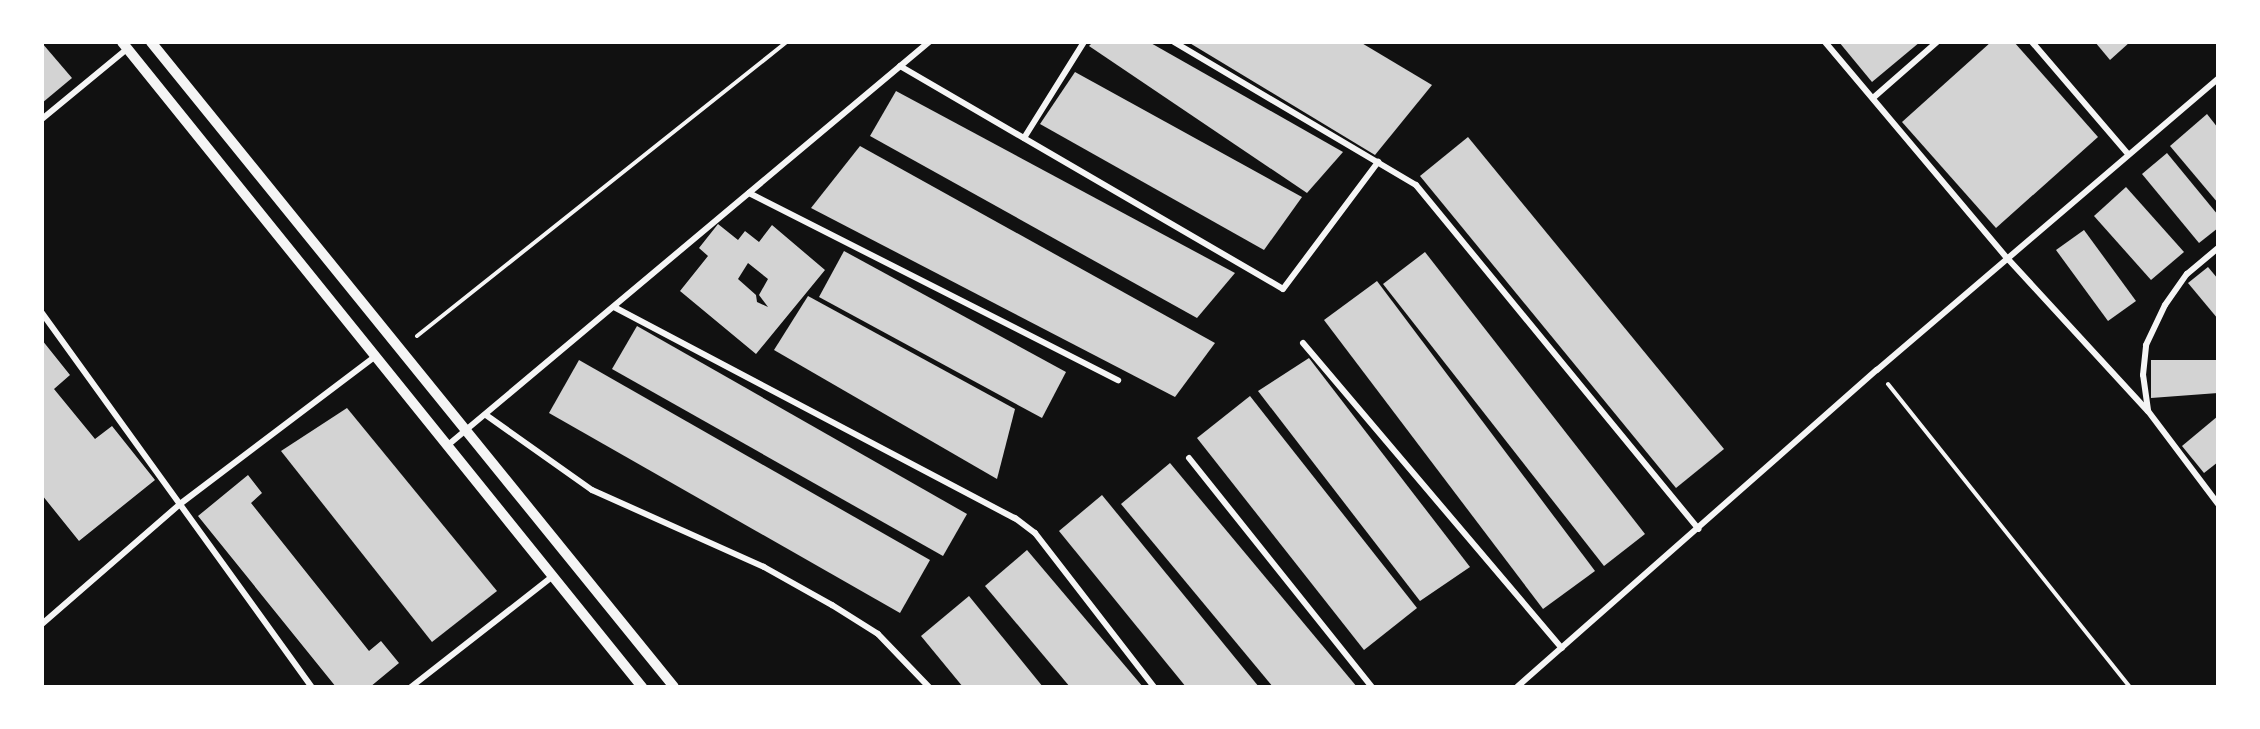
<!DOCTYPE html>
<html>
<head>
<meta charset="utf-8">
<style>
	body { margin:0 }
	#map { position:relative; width:2260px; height:729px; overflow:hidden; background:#111; font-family:Lora,serif }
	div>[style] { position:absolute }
	.building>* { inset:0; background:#d3d3d3 }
	.path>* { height:4px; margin:-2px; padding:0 2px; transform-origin:2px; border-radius:2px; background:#f5f5f5 }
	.minor>* { height:6px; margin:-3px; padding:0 3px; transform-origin:3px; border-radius:3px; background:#f5f5f5 }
	.tertiary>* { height:10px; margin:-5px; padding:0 5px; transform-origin:5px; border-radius:5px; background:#f5f5f5 }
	span { translate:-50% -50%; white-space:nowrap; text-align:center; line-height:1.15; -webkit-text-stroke:4.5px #fff; paint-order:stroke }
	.frame { position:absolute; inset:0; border:44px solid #fff; pointer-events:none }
</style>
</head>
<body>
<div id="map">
	<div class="building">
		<i style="clip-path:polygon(1093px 42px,1149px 42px,1343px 152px,1307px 193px,1089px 46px)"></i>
		<i style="clip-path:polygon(1188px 42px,1360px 42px,1432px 85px,1375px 155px)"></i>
		<i style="clip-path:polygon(1839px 42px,1920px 42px,1872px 82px)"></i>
		<i style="clip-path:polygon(1991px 42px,2014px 42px,2098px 137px,1996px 228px,1902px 122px)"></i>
		<i style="clip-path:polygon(2095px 42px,2130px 42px,2110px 60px)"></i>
		<i style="clip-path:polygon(42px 43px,72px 78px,42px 103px)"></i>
		<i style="clip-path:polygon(1075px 72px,1302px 197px,1264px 250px,1040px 124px)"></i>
		<i style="clip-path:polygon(896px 91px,1235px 273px,1197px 318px,870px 136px)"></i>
		<i style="clip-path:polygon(2207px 114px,2218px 128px,2218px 203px,2170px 146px)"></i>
		<i style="clip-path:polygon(1468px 137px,1724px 449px,1676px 488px,1420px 176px)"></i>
		<i style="clip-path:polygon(860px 146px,1215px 343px,1175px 397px,811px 208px)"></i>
		<i style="clip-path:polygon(2167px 153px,2218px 215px,2218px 228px,2199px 243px,2142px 174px)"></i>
		<i style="clip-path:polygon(2126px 187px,2184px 252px,2151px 280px,2094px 216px)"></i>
		<i style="clip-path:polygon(evenodd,718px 224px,738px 240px,745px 231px,759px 242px,772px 225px,825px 270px,756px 354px,680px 291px,708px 256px,699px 248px,718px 224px,748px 263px,768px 279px,759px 295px,768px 307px,757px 302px,756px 295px,738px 279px,748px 263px)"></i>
		<i style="clip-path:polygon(2084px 230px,2136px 301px,2108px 321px,2056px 250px)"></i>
		<i style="clip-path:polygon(844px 251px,1066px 372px,1042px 418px,819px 297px)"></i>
		<i style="clip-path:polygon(1425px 252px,1645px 534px,1604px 566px,1383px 284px)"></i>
		<i style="clip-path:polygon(2208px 267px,2218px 279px,2218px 319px,2188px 283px)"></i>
		<i style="clip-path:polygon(1377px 281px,1595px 571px,1543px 609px,1324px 320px)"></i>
		<i style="clip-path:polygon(808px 296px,1015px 409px,997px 479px,774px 350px)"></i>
		<i style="clip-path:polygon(637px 326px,967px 514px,943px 556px,612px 369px)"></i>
		<i style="clip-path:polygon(42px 340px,70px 375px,54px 389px,95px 439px,112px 426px,155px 480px,79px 541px,42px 495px)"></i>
		<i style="clip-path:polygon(1309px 358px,1470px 567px,1420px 601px,1258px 391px)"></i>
		<i style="clip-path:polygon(579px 360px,930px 560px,900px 613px,549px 413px)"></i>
		<i style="clip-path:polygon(2151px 360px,2218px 360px,2218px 393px,2151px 398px)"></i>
		<i style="clip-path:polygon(1250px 396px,1417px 608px,1364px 650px,1197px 438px)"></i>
		<i style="clip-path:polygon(347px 408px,497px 591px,432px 642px,281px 451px)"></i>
		<i style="clip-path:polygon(2218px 416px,2218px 462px,2204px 473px,2182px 446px)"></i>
		<i style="clip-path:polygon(1170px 463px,1357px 687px,1273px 687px,1121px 504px)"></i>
		<i style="clip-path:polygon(248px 475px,262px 493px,251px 503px,369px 651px,381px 641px,399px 663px,370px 687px,336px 687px,198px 516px)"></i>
		<i style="clip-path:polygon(1102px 495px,1259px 687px,1186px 687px,1059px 531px)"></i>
		<i style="clip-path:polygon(1027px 550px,1143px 687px,1070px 687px,985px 586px)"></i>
		<i style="clip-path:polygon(969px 596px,1043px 687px,963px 687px,921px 636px)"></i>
	</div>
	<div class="path">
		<i style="left:417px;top:336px;width:473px;rotate:-38.5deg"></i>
		<i style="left:1888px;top:384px;width:388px;rotate:51.4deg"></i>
	</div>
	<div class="minor">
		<i style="left:1174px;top:42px;width:281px;rotate:30.6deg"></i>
		<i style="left:1416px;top:185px;width:445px;rotate:50.6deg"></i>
		<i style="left:1825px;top:42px;width:284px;rotate:49.9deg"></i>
		<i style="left:2008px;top:259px;width:207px;rotate:47.4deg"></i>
		<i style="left:2148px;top:411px;width:116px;rotate:53deg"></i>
		<i style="left:2032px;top:42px;width:148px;rotate:49.4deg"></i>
		<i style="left:900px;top:66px;width:443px;rotate:30.2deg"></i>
		<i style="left:1283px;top:289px;width:159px;rotate:-53.2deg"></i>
		<i style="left:1873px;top:98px;width:85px;rotate:-41.2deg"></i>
		<i style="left:42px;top:119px;width:110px;rotate:-39.5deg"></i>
		<i style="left:1024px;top:138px;width:113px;rotate:-58deg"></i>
		<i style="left:749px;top:193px;width:414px;rotate:26.9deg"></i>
		<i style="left:614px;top:307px;width:453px;rotate:27.8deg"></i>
		<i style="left:1015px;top:518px;width:25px;rotate:37deg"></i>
		<i style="left:1035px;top:533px;width:195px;rotate:52.3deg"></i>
		<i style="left:42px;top:313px;width:461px;rotate:54.2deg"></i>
		<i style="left:1303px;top:343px;width:400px;rotate:49.7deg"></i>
		<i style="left:2148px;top:410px;width:35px;rotate:-98deg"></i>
		<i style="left:2143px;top:375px;width:30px;rotate:-84deg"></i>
		<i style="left:2146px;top:345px;width:44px;rotate:-64.6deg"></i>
		<i style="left:2165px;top:305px;width:38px;rotate:-55deg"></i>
		<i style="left:2187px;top:274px;width:40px;rotate:-40deg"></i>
		<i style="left:486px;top:415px;width:130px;rotate:35.3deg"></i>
		<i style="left:592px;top:490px;width:188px;rotate:24.1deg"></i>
		<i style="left:764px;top:567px;width:78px;rotate:29.2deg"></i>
		<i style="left:832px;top:605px;width:54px;rotate:32.2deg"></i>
		<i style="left:878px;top:634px;width:74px;rotate:46.1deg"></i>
		<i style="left:448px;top:445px;width:628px;rotate:-39.96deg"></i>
		<i style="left:1189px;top:458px;width:293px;rotate:51.4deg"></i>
		<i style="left:42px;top:624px;width:183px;rotate:-41deg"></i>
		<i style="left:180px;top:504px;width:246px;rotate:-37.1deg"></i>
		<i style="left:411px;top:687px;width:180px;rotate:-38deg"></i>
		<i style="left:1517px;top:687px;width:480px;rotate:-41.4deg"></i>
		<i style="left:1877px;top:370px;width:448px;rotate:-40.5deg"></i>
	</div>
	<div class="tertiary">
		<i style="left:122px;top:42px;width:829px;rotate:51.12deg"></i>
		<i style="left:151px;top:42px;width:830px;rotate:50.96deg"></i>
	</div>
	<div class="frame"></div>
</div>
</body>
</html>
